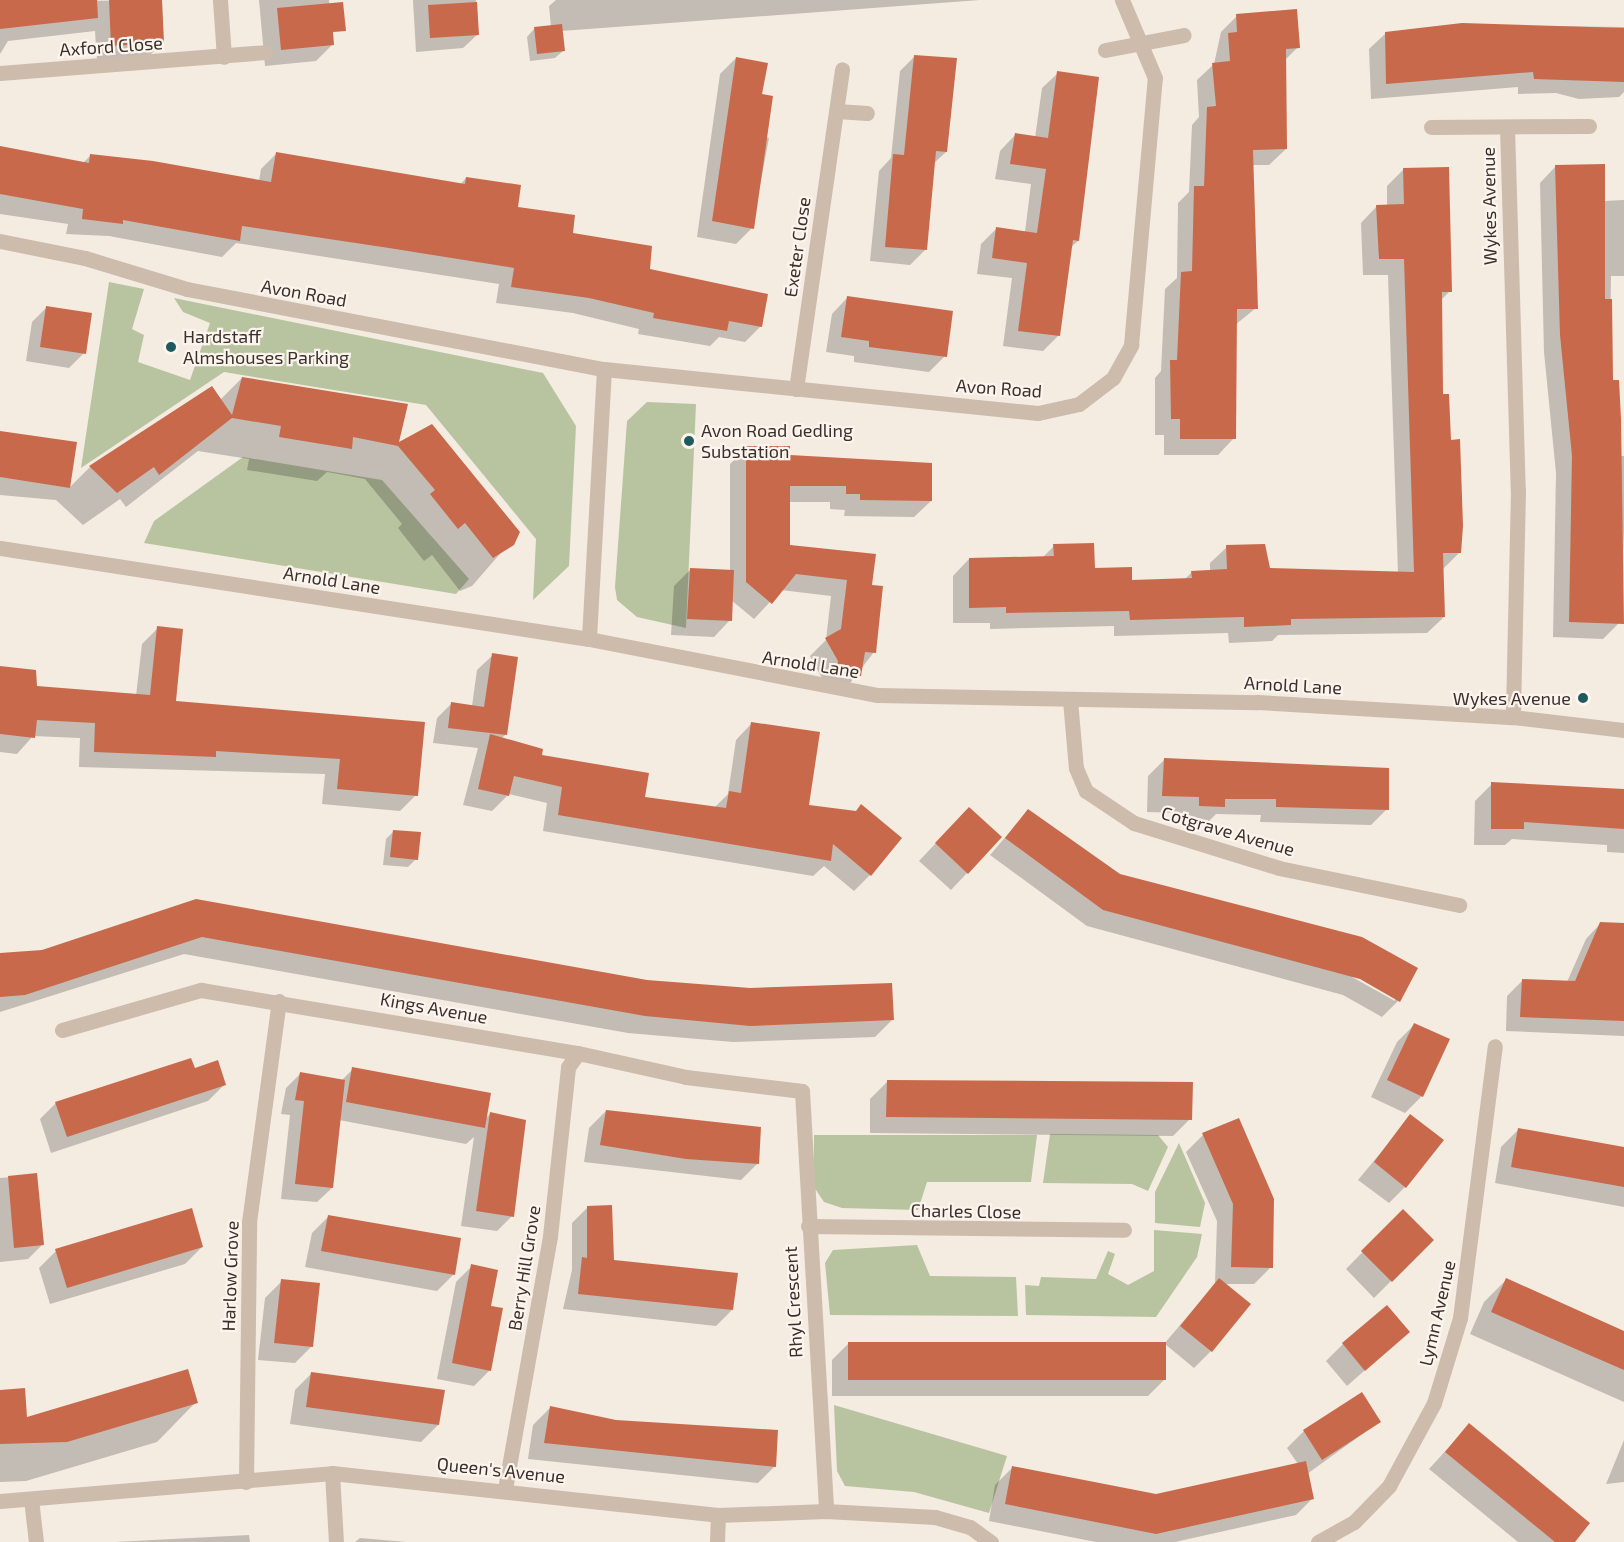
<!DOCTYPE html>
<html>
<head>
<meta charset="utf-8">
<style>
	body { margin:0 }
	#map { position:relative; width:1624px; height:1542px; overflow:hidden; background:#f4ebe1; font-family:"Exo 2",sans-serif }
	div>[style] { position:absolute }
	.green>* { inset:0; background:#b8c4a0 }
	.shadow>* { inset:0; background:#0003 }
	.building>* { inset:0; background:#c8694b }
	.minor>* { height:15px; margin:-7.5px; padding:0 7.5px; transform-origin:7.5px; border-radius:7.5px; background:#cdbbac }
	.dots>* { width:16px; height:16px; translate:-50% -50%; box-sizing:border-box; border:3px solid #fbf5ee; border-radius:50% }
	span { translate:-50% -50%; white-space:nowrap; text-align:center; line-height:1.15; -webkit-text-stroke:4.5px #fbf5ee; paint-order:stroke }
	.street-label { font-size:18px; color:#3b302b }
	.poi-label { font-size:18px; color:#3b302b }
	.left { translate:0 -50%; text-align:left }
	.right { translate:-100% -50%; text-align:right }
</style>
</head>
<body>
<div id="map">
	<div class="green">
		<i style="clip-path:polygon(109px 282px,144px 289px,132px 329px,144px 335px,138px 362px,190px 380px,210px 323px,183px 312px,174px 298px,543px 373px,576px 426px,569px 566px,533px 600px,536px 539px,426px 405px,224px 372px,81px 468px)"></i>
		<i style="clip-path:polygon(647px 402px,696px 404px,686px 628px,637px 617px,617px 600px,615px 587px,627px 421px)"></i>
		<i style="clip-path:polygon(243px 457px,382px 480px,469px 579px,456px 594px,144px 543px,154px 521px)"></i>
		<i style="clip-path:polygon(1050px 1134px,1158px 1135px,1168px 1147px,1148px 1191px,1132px 1184px,1043px 1183px)"></i>
		<i style="clip-path:polygon(814px 1135px,1037px 1135px,1031px 1182px,927px 1182px,918px 1210px,842px 1208px,824px 1202px,814px 1187px)"></i>
		<i style="clip-path:polygon(1179px 1143px,1205px 1203px,1200px 1227px,1155px 1223px,1155px 1192px)"></i>
		<i style="clip-path:polygon(1154px 1230px,1202px 1234px,1197px 1257px,1156px 1317px,1026px 1315px,1025px 1285px,1039px 1286px,1041px 1277px,1096px 1279px,1108px 1251px,1115px 1254px,1108px 1274px,1128px 1285px,1154px 1271px)"></i>
		<i style="clip-path:polygon(917px 1245px,930px 1276px,1016px 1277px,1018px 1316px,830px 1315px,825px 1263px,833px 1250px)"></i>
		<i style="clip-path:polygon(834px 1405px,1007px 1456px,989px 1513px,914px 1492px,845px 1486px,837px 1471px)"></i>
	</div>
	<div class="shadow">
		<i style="clip-path:polygon(162px 0,163px 42px,147px 58px,97px 60px,95px 31px,8px 41px,0 54px,0 2px)"></i>
		<i style="clip-path:polygon(259px 0,329px 0,332px 45px,316px 61px,265px 66px)"></i>
		<i style="clip-path:polygon(413px 0,476px 0,478px 34px,463px 48px,416px 52px)"></i>
		<i style="clip-path:polygon(556px 0,980px 0,561px 31px,564px 50px,555px 58px,530px 61px,527px 37px,535px 28px,551px 27px,549px 6px)"></i>
		<i style="clip-path:polygon(1237px 16px,1298px 47px,1284px 61px,1286px 149px,1269px 165px,1252px 165px,1256px 308px,1235px 325px,1234px 438px,1218px 455px,1164px 455px,1164px 435px,1155px 435px,1155px 378px,1161px 371px,1165px 289px,1177px 278px,1178px 203px,1189px 192px,1192px 125px,1199px 117px,1197px 80px,1214px 64px,1221px 32px)"></i>
		<i style="clip-path:polygon(1463px 25px,1624px 27px,1624px 92px,1619px 97px,1579px 99px,1556px 93px,1518px 94px,1518px 87px,1371px 99px,1369px 49px,1386px 33px)"></i>
		<i style="clip-path:polygon(915px 56px,946px 152px,933px 164px,925px 250px,910px 265px,870px 261px,879px 171px,891px 158px,900px 71px)"></i>
		<i style="clip-path:polygon(736px 58px,760px 96px,764px 137px,769px 138px,752px 228px,736px 244px,697px 237px,720px 74px)"></i>
		<i style="clip-path:polygon(1058px 73px,1078px 241px,1071px 247px,1059px 335px,1043px 351px,1003px 346px,1012px 278px,977px 274px,981px 244px,996px 229px,1025px 232px,1031px 184px,995px 179px,1000px 151px,1015px 135px,1035px 138px,1042px 88px)"></i>
		<i style="clip-path:polygon(0 150px,83px 163px,91px 155px,259px 181px,261px 169px,277px 153px,460px 185px,466px 178px,516px 209px,761px 326px,745px 342px,719px 337px,710px 346px,638px 334px,639px 329px,573px 313px,496px 303px,499px 284px,236px 243px,222px 257px,109px 236px,66px 234px,68px 224px,0 214px)"></i>
		<i style="clip-path:polygon(1556px 166px,1604px 201px,1624px 200px,1624px 276px,1611px 276px,1610px 338px,1619px 456px,1624px 456px,1624px 532px,1619px 623px,1603px 639px,1553px 637px,1556px 473px,1544px 352px,1540px 183px)"></i>
		<i style="clip-path:polygon(1403px 170px,1450px 291px,1440px 301px,1442px 396px,1460px 552px,1442px 570px,1444px 617px,1427px 633px,1278px 635px,1272px 641px,1229px 643px,1228px 633px,1114px 636px,1114px 626px,990px 629px,990px 623px,953px 623px,953px 576px,969px 559px,1042px 558px,1054px 546px,1094px 570px,1131px 581px,1184px 580px,1192px 572px,1210px 571px,1210px 563px,1227px 547px,1269px 570px,1398px 573px,1388px 275px,1363px 275px,1361px 223px,1377px 206px,1387px 206px,1387px 186px)"></i>
		<i style="clip-path:polygon(847px 298px,945px 356px,929px 372px,854px 362px,854px 356px,826px 352px,832px 314px)"></i>
		<i style="clip-path:polygon(47px 307px,84px 353px,69px 368px,26px 361px,32px 322px)"></i>
		<i style="clip-path:polygon(242px 378px,397px 445px,432px 426px,519px 532px,472px 586px,460px 591px,432px 555px,424px 561px,398px 528px,402px 524px,365px 479px,327px 472px,317px 481px,247px 470px,249px 459px,198px 451px,126px 507px,120px 499px,83px 525px,56px 500px,0 495px,0 432px,75px 444px,69px 488px,90px 467px,212px 388px,220px 400px)"></i>
		<i style="clip-path:polygon(747px 448px,931px 501px,914px 517px,844px 516px,845px 510px,830px 509px,830px 502px,789px 502px,789px 546px,871px 587px,874px 652px,844px 691px,822px 678px,810px 656px,826px 640px,831px 596px,781px 590px,754px 619px,731px 600px,730px 620px,714px 637px,671px 635px,674px 586px,691px 569px,730px 572px,730px 464px)"></i>
		<i style="clip-path:polygon(158px 628px,174px 703px,424px 723px,416px 795px,400px 811px,322px 804px,325px 774px,79px 767px,80px 738px,33px 736px,17px 754px,0 752px,0 668px,36px 687px,136px 696px,142px 644px)"></i>
		<i style="clip-path:polygon(493px 655px,505px 735px,501px 739px,643px 798px,714px 808px,728px 794px,736px 740px,752px 723px,807px 806px,870px 875px,854px 891px,824px 866px,813px 876px,543px 831px,547px 803px,509px 794px,492px 811px,463px 805px,478px 748px,433px 743px,437px 718px,452px 703px,472px 706px,477px 670px)"></i>
		<i style="clip-path:polygon(1164px 760px,1387px 809px,1371px 825px,1260px 822px,1261px 815px,1216px 814px,1208px 822px,1183px 822px,1183px 813px,1147px 812px,1148px 776px)"></i>
		<i style="clip-path:polygon(1492px 784px,1624px 797px,1624px 853px,1607px 852px,1607px 845px,1512px 839px,1505px 845px,1474px 845px,1475px 801px)"></i>
		<i style="clip-path:polygon(evenodd,1028px 811px,1119px 876px,1362px 938px,1398px 1001px,1382px 1017px,1343px 995px,1087px 926px,990px 855px,1028px 811px,1354px 974px,1395px 997px,1395px 1001px,1352px 977px,1354px 974px)"></i>
		<i style="clip-path:polygon(952px 826px,967px 873px,951px 890px,919px 861px)"></i>
		<i style="clip-path:polygon(394px 831px,416px 859px,408px 867px,383px 865px,386px 839px)"></i>
		<i style="clip-path:polygon(196px 901px,647px 981px,892px 1020px,875px 1037px,733px 1042px,628px 1033px,184px 954px,0 1012px,0 955px,42px 952px)"></i>
		<i style="clip-path:polygon(1601px 923px,1624px 925px,1624px 1036px,1506px 1031px,1507px 996px,1522px 981px,1567px 982px,1586px 939px)"></i>
		<i style="clip-path:polygon(1414px 1025px,1422px 1096px,1405px 1113px,1371px 1097px,1397px 1042px)"></i>
		<i style="clip-path:polygon(353px 1069px,485px 1119px,490px 1114px,512px 1216px,497px 1231px,461px 1226px,474px 1137px,466px 1144px,339px 1120px,332px 1188px,317px 1202px,281px 1199px,290px 1115px,281px 1114px,286px 1088px,301px 1073px,341px 1081px)"></i>
		<i style="clip-path:polygon(194px 1070px,224px 1085px,208px 1101px,51px 1153px,40px 1119px,56px 1103px)"></i>
		<i style="clip-path:polygon(887px 1082px,1190px 1119px,1173px 1136px,870px 1133px,870px 1099px)"></i>
		<i style="clip-path:polygon(606px 1111px,758px 1163px,741px 1180px,584px 1162px,589px 1128px)"></i>
		<i style="clip-path:polygon(1411px 1116px,1405px 1187px,1389px 1203px,1358px 1180px)"></i>
		<i style="clip-path:polygon(1518px 1130px,1624px 1149px,1624px 1207px,1495px 1183px,1501px 1147px)"></i>
		<i style="clip-path:polygon(1203px 1135px,1271px 1267px,1254px 1284px,1224px 1284px,1211px 1351px,1194px 1368px,1165px 1344px,1164px 1380px,1148px 1396px,832px 1396px,832px 1360px,849px 1343px,1164px 1344px,1215px 1284px,1217px 1221px,1186px 1152px)"></i>
		<i style="clip-path:polygon(36px 1175px,42px 1245px,28px 1259px,0 1262px,0 1178px)"></i>
		<i style="clip-path:polygon(588px 1207px,612px 1262px,732px 1310px,716px 1326px,563px 1309px,572px 1270px,572px 1223px)"></i>
		<i style="clip-path:polygon(1403px 1211px,1432px 1240px,1374px 1298px,1346px 1269px)"></i>
		<i style="clip-path:polygon(329px 1216px,454px 1274px,437px 1291px,305px 1267px,312px 1233px)"></i>
		<i style="clip-path:polygon(202px 1247px,185px 1264px,50px 1304px,39px 1268px,56px 1251px)"></i>
		<i style="clip-path:polygon(472px 1266px,489px 1307px,490px 1370px,474px 1386px,437px 1379px,456px 1282px)"></i>
		<i style="clip-path:polygon(1506px 1280px,1624px 1332px,1624px 1402px,1470px 1334px,1484px 1302px)"></i>
		<i style="clip-path:polygon(282px 1281px,312px 1346px,295px 1363px,258px 1360px,265px 1298px)"></i>
		<i style="clip-path:polygon(1408px 1332px,1347px 1386px,1326px 1361px,1343px 1344px)"></i>
		<i style="clip-path:polygon(312px 1373px,438px 1425px,421px 1442px,290px 1424px,295px 1390px)"></i>
		<i style="clip-path:polygon(0 1391px,26px 1419px,196px 1402px,157px 1442px,26px 1481px,0 1482px)"></i>
		<i style="clip-path:polygon(550px 1408px,775px 1466px,758px 1483px,528px 1459px,533px 1425px)"></i>
		<i style="clip-path:polygon(1379px 1422px,1307px 1474px,1313px 1498px,1296px 1515px,1175px 1542px,1096px 1542px,989px 1521px,995px 1485px,1012px 1468px,1156px 1496px,1298px 1464px,1287px 1448px,1304px 1431px)"></i>
		<i style="clip-path:polygon(1469px 1425px,1573px 1542px,1518px 1542px,1429px 1469px)"></i>
		<i style="clip-path:polygon(1624px 1440px,1624px 1482px,1606px 1484px)"></i>
		<i style="clip-path:polygon(249px 1535px,250px 1542px,114px 1542px,115px 1542px)"></i>
		<i style="clip-path:polygon(360px 1538px,407px 1542px,355px 1542px)"></i>
	</div>
	<div class="building">
		<i style="clip-path:polygon(0 0,97px 0,98px 18px,0 29px)"></i>
		<i style="clip-path:polygon(109px 0,162px 0,164px 43px,111px 46px)"></i>
		<i style="clip-path:polygon(343px 2px,346px 31px,333px 32px,334px 45px,281px 50px,277px 8px)"></i>
		<i style="clip-path:polygon(477px 2px,479px 35px,430px 38px,428px 5px)"></i>
		<i style="clip-path:polygon(1297px 9px,1300px 48px,1286px 49px,1287px 149px,1253px 150px,1258px 309px,1237px 309px,1236px 439px,1180px 439px,1180px 419px,1171px 419px,1170px 360px,1177px 360px,1181px 272px,1192px 271px,1194px 186px,1204px 186px,1207px 107px,1216px 106px,1212px 63px,1230px 61px,1228px 33px,1237px 32px,1236px 14px)"></i>
		<i style="clip-path:polygon(1462px 23px,1624px 28px,1624px 82px,1534px 79px,1533px 72px,1386px 84px,1385px 32px)"></i>
		<i style="clip-path:polygon(562px 24px,565px 51px,537px 54px,534px 27px)"></i>
		<i style="clip-path:polygon(914px 55px,957px 58px,947px 152px,936px 151px,927px 250px,885px 247px,893px 154px,904px 155px)"></i>
		<i style="clip-path:polygon(736px 57px,768px 63px,762px 94px,773px 96px,754px 229px,712px 221px)"></i>
		<i style="clip-path:polygon(1057px 71px,1099px 77px,1079px 241px,1073px 240px,1060px 336px,1018px 331px,1027px 263px,992px 258px,996px 227px,1037px 233px,1046px 169px,1010px 164px,1015px 133px,1048px 138px)"></i>
		<i style="clip-path:polygon(0 146px,89px 163px,90px 154px,153px 161px,271px 182px,276px 152px,465px 184px,466px 177px,521px 185px,518px 207px,575px 215px,573px 233px,652px 246px,650px 269px,768px 294px,762px 327px,729px 321px,727px 331px,653px 318px,654px 313px,589px 298px,511px 287px,514px 268px,389px 248px,242px 226px,240px 241px,123px 220px,123px 224px,82px 219px,83px 209px,0 194px)"></i>
		<i style="clip-path:polygon(1605px 164px,1605px 299px,1612px 299px,1613px 380px,1619px 380px,1621px 419px,1624px 624px,1569px 622px,1572px 456px,1560px 335px,1555px 165px)"></i>
		<i style="clip-path:polygon(1449px 167px,1452px 292px,1442px 292px,1443px 394px,1449px 394px,1451px 440px,1460px 439px,1463px 526px,1461px 553px,1443px 553px,1445px 617px,1291px 619px,1291px 625px,1244px 627px,1244px 617px,1130px 620px,1129px 611px,1006px 613px,1006px 607px,969px 608px,969px 558px,1054px 556px,1053px 544px,1094px 543px,1095px 568px,1132px 567px,1132px 580px,1192px 578px,1191px 571px,1227px 569px,1226px 545px,1265px 544px,1270px 568px,1414px 572px,1404px 259px,1379px 259px,1376px 205px,1404px 204px,1403px 168px)"></i>
		<i style="clip-path:polygon(847px 296px,953px 311px,947px 357px,869px 347px,869px 341px,841px 337px)"></i>
		<i style="clip-path:polygon(46px 306px,92px 313px,86px 354px,40px 347px)"></i>
		<i style="clip-path:polygon(242px 377px,408px 404px,399px 442px,432px 424px,520px 532px,514px 545px,493px 558px,465px 523px,458px 529px,430px 494px,435px 490px,398px 446px,353px 437px,352px 449px,279px 437px,281px 426px,232px 418px,159px 475px,154px 467px,117px 493px,89px 466px,212px 386px,232px 415px)"></i>
		<i style="clip-path:polygon(0 431px,77px 442px,70px 488px,0 477px)"></i>
		<i style="clip-path:polygon(746px 446px,790px 446px,790px 455px,932px 463px,932px 501px,860px 500px,860px 494px,846px 494px,846px 486px,790px 486px,790px 545px,876px 554px,872px 585px,883px 586px,876px 653px,865px 652px,861px 676px,836px 673px,838px 661px,825px 638px,841px 629px,847px 580px,796px 574px,772px 604px,746px 582px)"></i>
		<i style="clip-path:polygon(690px 568px,734px 570px,732px 621px,687px 619px)"></i>
		<i style="clip-path:polygon(157px 626px,183px 629px,176px 701px,425px 722px,418px 796px,337px 789px,340px 759px,216px 751px,216px 757px,94px 752px,95px 723px,37px 720px,35px 738px,0 734px,0 666px,36px 670px,37px 686px,150px 695px)"></i>
		<i style="clip-path:polygon(492px 653px,518px 657px,507px 735px,448px 728px,451px 702px,484px 707px)"></i>
		<i style="clip-path:polygon(751px 722px,820px 732px,809px 805px,856px 811px,861px 804px,902px 838px,871px 876px,833px 844px,831px 861px,558px 815px,562px 787px,514px 776px,509px 796px,478px 789px,490px 734px,543px 749px,542px 755px,649px 773px,645px 797px,726px 808px,729px 791px,741px 793px)"></i>
		<i style="clip-path:polygon(1164px 758px,1389px 768px,1389px 810px,1276px 807px,1276px 799px,1225px 799px,1225px 807px,1199px 806px,1199px 797px,1162px 796px)"></i>
		<i style="clip-path:polygon(1491px 782px,1624px 789px,1624px 829px,1524px 822px,1524px 829px,1491px 829px)"></i>
		<i style="clip-path:polygon(969px 807px,1002px 837px,968px 874px,935px 843px)"></i>
		<i style="clip-path:polygon(1028px 809px,1120px 874px,1362px 937px,1418px 968px,1400px 1002px,1360px 979px,1103px 910px,1005px 838px)"></i>
		<i style="clip-path:polygon(393px 830px,421px 832px,418px 860px,390px 857px)"></i>
		<i style="clip-path:polygon(196px 899px,647px 980px,750px 988px,892px 983px,894px 1020px,750px 1026px,645px 1016px,202px 937px,25px 995px,0 997px,0 953px,42px 950px)"></i>
		<i style="clip-path:polygon(1600px 922px,1624px 923px,1624px 1021px,1520px 1017px,1522px 979px,1575px 981px)"></i>
		<i style="clip-path:polygon(1414px 1023px,1450px 1039px,1423px 1097px,1387px 1080px)"></i>
		<i style="clip-path:polygon(191px 1058px,195px 1068px,218px 1060px,226px 1085px,67px 1137px,55px 1102px)"></i>
		<i style="clip-path:polygon(352px 1067px,491px 1093px,485px 1128px,346px 1102px)"></i>
		<i style="clip-path:polygon(300px 1072px,345px 1080px,333px 1188px,295px 1184px,304px 1101px,295px 1100px)"></i>
		<i style="clip-path:polygon(887px 1080px,1193px 1082px,1192px 1120px,886px 1117px)"></i>
		<i style="clip-path:polygon(606px 1110px,761px 1127px,759px 1164px,686px 1159px,600px 1145px)"></i>
		<i style="clip-path:polygon(490px 1112px,526px 1120px,514px 1217px,476px 1211px)"></i>
		<i style="clip-path:polygon(1410px 1114px,1444px 1140px,1406px 1188px,1374px 1162px)"></i>
		<i style="clip-path:polygon(1239px 1118px,1274px 1199px,1273px 1268px,1231px 1267px,1233px 1204px,1202px 1133px)"></i>
		<i style="clip-path:polygon(1518px 1128px,1624px 1147px,1624px 1187px,1511px 1167px)"></i>
		<i style="clip-path:polygon(37px 1173px,44px 1245px,14px 1248px,8px 1176px)"></i>
		<i style="clip-path:polygon(612px 1205px,614px 1260px,738px 1273px,733px 1310px,578px 1294px,582px 1257px,587px 1258px,587px 1206px)"></i>
		<i style="clip-path:polygon(192px 1208px,203px 1247px,67px 1288px,55px 1249px)"></i>
		<i style="clip-path:polygon(1403px 1209px,1434px 1240px,1392px 1282px,1361px 1251px)"></i>
		<i style="clip-path:polygon(328px 1215px,461px 1238px,455px 1275px,321px 1251px)"></i>
		<i style="clip-path:polygon(471px 1264px,498px 1270px,491px 1306px,503px 1308px,491px 1371px,452px 1363px)"></i>
		<i style="clip-path:polygon(1219px 1278px,1251px 1304px,1212px 1352px,1180px 1326px)"></i>
		<i style="clip-path:polygon(1506px 1278px,1624px 1331px,1624px 1370px,1491px 1312px)"></i>
		<i style="clip-path:polygon(281px 1279px,320px 1283px,313px 1347px,274px 1343px)"></i>
		<i style="clip-path:polygon(1387px 1305px,1410px 1332px,1365px 1371px,1342px 1343px)"></i>
		<i style="clip-path:polygon(848px 1342px,1166px 1342px,1166px 1380px,848px 1380px)"></i>
		<i style="clip-path:polygon(188px 1369px,198px 1403px,67px 1442px,0 1444px,0 1390px,25px 1388px,27px 1417px)"></i>
		<i style="clip-path:polygon(311px 1372px,445px 1390px,439px 1425px,306px 1407px)"></i>
		<i style="clip-path:polygon(1362px 1392px,1381px 1422px,1322px 1460px,1303px 1430px)"></i>
		<i style="clip-path:polygon(550px 1406px,616px 1420px,778px 1430px,776px 1467px,544px 1443px)"></i>
		<i style="clip-path:polygon(1469px 1423px,1590px 1523px,1575px 1542px,1555px 1542px,1445px 1452px)"></i>
		<i style="clip-path:polygon(1306px 1461px,1314px 1499px,1156px 1534px,1005px 1504px,1012px 1466px,1156px 1494px)"></i>
	</div>
	<div class="minor">
		<i style="left:220px;top:0;width:57px;rotate:86deg"></i>
		<i style="left:1105px;top:50px;width:80px;rotate:-10.8deg"></i>
		<i style="left:0;top:73px;width:266px;rotate:-4.5deg"></i>
		<i style="left:837px;top:111px;width:30px;rotate:4deg"></i>
		<i style="left:1431px;top:127px;width:158px;rotate:-0.4deg"></i>
		<i style="left:1507px;top:127px;width:364px;rotate:88.3deg"></i>
		<i style="left:1518px;top:491px;width:226px;rotate:91.3deg"></i>
		<i style="left:0;top:241px;width:87px;rotate:11.3deg"></i>
		<i style="left:85px;top:258px;width:107px;rotate:16.9deg"></i>
		<i style="left:187px;top:289px;width:425px;rotate:10.9deg"></i>
		<i style="left:604px;top:369px;width:270px;rotate:93.2deg"></i>
		<i style="left:604px;top:369px;width:436px;rotate:5.8deg"></i>
		<i style="left:1038px;top:413px;width:42px;rotate:-12.4deg"></i>
		<i style="left:1079px;top:404px;width:43px;rotate:-37.4deg"></i>
		<i style="left:1113px;top:378px;width:38px;rotate:-61deg"></i>
		<i style="left:1131px;top:345px;width:268px;rotate:-84.9deg"></i>
		<i style="left:1155px;top:78px;width:85px;rotate:-112.9deg"></i>
		<i style="left:796px;top:389px;width:323px;rotate:-81.8deg"></i>
		<i style="left:0;top:548px;width:596px;rotate:8.78deg"></i>
		<i style="left:589px;top:639px;width:294px;rotate:11deg"></i>
		<i style="left:878px;top:695px;width:379px;rotate:1.1deg"></i>
		<i style="left:1257px;top:702px;width:256px;rotate:3.4deg"></i>
		<i style="left:1513px;top:717px;width:112px;rotate:6.7deg"></i>
		<i style="left:1070px;top:700px;width:68px;rotate:85deg"></i>
		<i style="left:1076px;top:768px;width:25px;rotate:67deg"></i>
		<i style="left:1086px;top:791px;width:58px;rotate:33.7deg"></i>
		<i style="left:1134px;top:823px;width:152px;rotate:17.2deg"></i>
		<i style="left:1279px;top:868px;width:184px;rotate:11.6deg"></i>
		<i style="left:62px;top:1030px;width:145px;rotate:-16.1deg"></i>
		<i style="left:201px;top:990px;width:382px;rotate:9.5deg"></i>
		<i style="left:578px;top:1053px;width:111px;rotate:12.5deg"></i>
		<i style="left:686px;top:1077px;width:117px;rotate:6.9deg"></i>
		<i style="left:802px;top:1091px;width:421px;rotate:86.7deg"></i>
		<i style="left:808px;top:1226px;width:316px;rotate:0.7deg"></i>
		<i style="left:332px;top:1473px;width:69px;rotate:86.7deg"></i>
		<i style="left:246px;top:1482px;width:260px;rotate:-89.3deg"></i>
		<i style="left:249px;top:1222px;width:223px;rotate:-82.3deg"></i>
		<i style="left:505px;top:1489px;width:257px;rotate:-79.9deg"></i>
		<i style="left:550px;top:1236px;width:170px;rotate:-83.9deg"></i>
		<i style="left:568px;top:1067px;width:17px;rotate:-54deg"></i>
		<i style="left:31px;top:1499px;width:43px;rotate:83.4deg"></i>
		<i style="left:0;top:1501px;width:333px;rotate:-4.8deg"></i>
		<i style="left:332px;top:1473px;width:388px;rotate:6.2deg"></i>
		<i style="left:718px;top:1515px;width:108px;rotate:-2.1deg"></i>
		<i style="left:826px;top:1511px;width:109px;rotate:3.2deg"></i>
		<i style="left:935px;top:1517px;width:36px;rotate:16deg"></i>
		<i style="left:970px;top:1527px;width:26px;rotate:36deg"></i>
		<i style="left:717px;top:1542px;width:27px;rotate:-88deg"></i>
		<i style="left:1318px;top:1542px;width:41px;rotate:-29.1deg"></i>
		<i style="left:1354px;top:1522px;width:50px;rotate:-45.8deg"></i>
		<i style="left:1389px;top:1486px;width:94px;rotate:-61.5deg"></i>
		<i style="left:1434px;top:1403px;width:89px;rotate:-73deg"></i>
		<i style="left:1460px;top:1318px;width:274px;rotate:-82.7deg"></i>
	</div>
	<div class="dots">
		<i style="left:171px;top:347px;background:#1f5a5e"></i>
		<i style="left:689px;top:441px;background:#1f5a5e"></i>
		<i style="left:1583px;top:698px;background:#1f5a5e"></i>
	</div>
	<div class="street-label">
		<span style="left:111px;top:46px;rotate:-4deg">Axford Close</span>
		<span style="left:1489px;top:206px;rotate:-91deg">Wykes Avenue</span>
		<span style="left:797px;top:247px;rotate:-82deg">Exeter Close</span>
		<span style="left:304px;top:293px;rotate:10deg">Avon Road</span>
		<span style="left:999px;top:388px;rotate:4deg">Avon Road</span>
		<span style="left:332px;top:580px;rotate:9deg">Arnold Lane</span>
		<span style="left:811px;top:664px;rotate:9deg">Arnold Lane</span>
		<span style="left:1293px;top:685px;rotate:3deg">Arnold Lane</span>
		<span style="left:1228px;top:831px;rotate:16deg">Cotgrave Avenue</span>
		<span style="left:434px;top:1008px;rotate:10deg">Kings Avenue</span>
		<span style="left:966px;top:1211px;rotate:1deg">Charles Close</span>
		<span style="left:524px;top:1268px;rotate:-81deg">Berry Hill Grove</span>
		<span style="left:230px;top:1276px;rotate:-88deg">Harlow Grove</span>
		<span style="left:793px;top:1302px;rotate:-93deg">Rhyl Crescent</span>
		<span style="left:1437px;top:1313px;rotate:-77deg">Lymn Avenue</span>
		<span style="left:501px;top:1470px;rotate:6deg">Queen's Avenue</span>
	</div>
	<div class="poi-label">
		<span class="left" style="left:183px;top:347px">Hardstaff<br>Almshouses Parking</span>
		<span class="left" style="left:701px;top:441px">Avon Road Gedling<br>Substation</span>
		<span class="right" style="left:1571px;top:698px">Wykes Avenue</span>
	</div>
</div>
</body>
</html>
